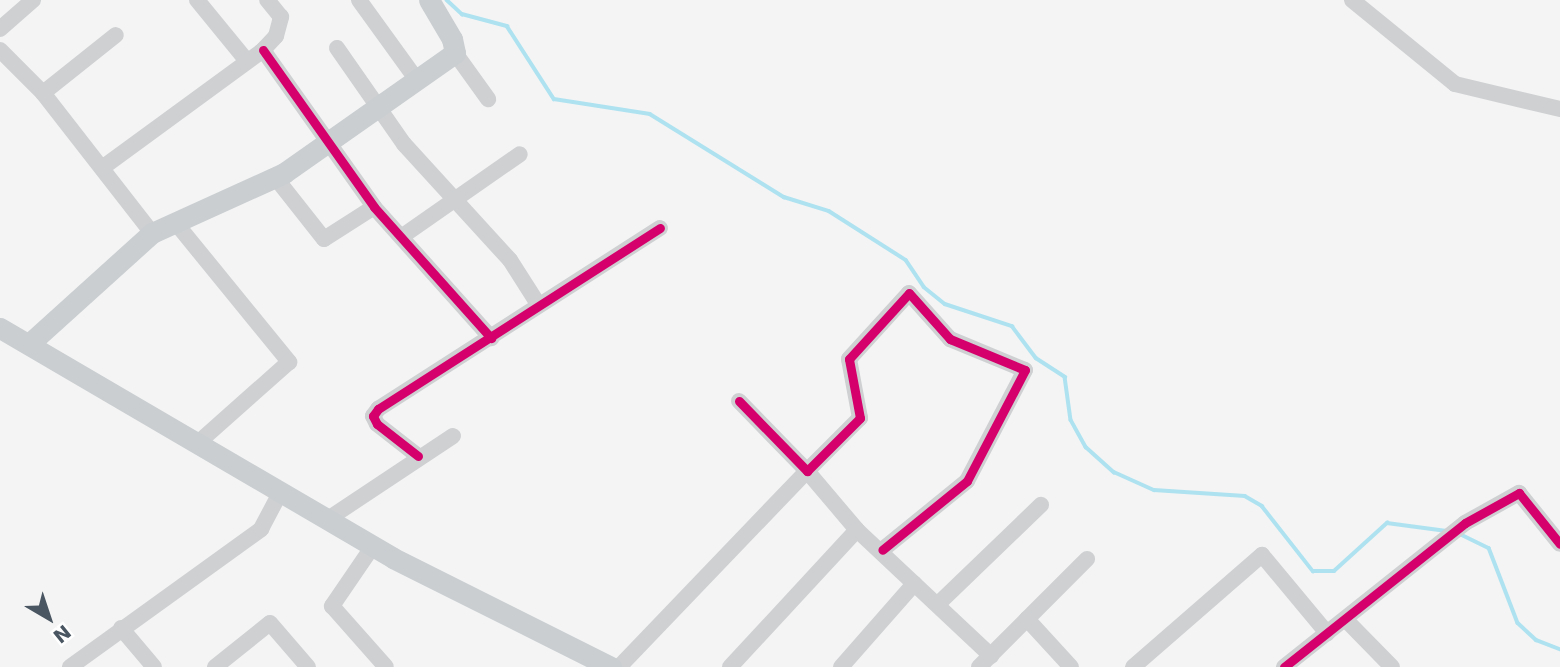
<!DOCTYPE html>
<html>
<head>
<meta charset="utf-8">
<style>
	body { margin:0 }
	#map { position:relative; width:1560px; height:667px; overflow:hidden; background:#f4f4f4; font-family:"DejaVu Sans",sans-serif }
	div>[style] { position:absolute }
	.stream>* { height:3.5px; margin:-1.75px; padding:0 1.75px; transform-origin:1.75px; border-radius:1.75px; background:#aee2f0 }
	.minor>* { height:16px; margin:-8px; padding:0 8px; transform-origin:8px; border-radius:8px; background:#ced0d2 }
	.major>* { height:21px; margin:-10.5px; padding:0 10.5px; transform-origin:10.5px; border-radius:10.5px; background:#caced1 }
	.cycleway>* { height:9px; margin:-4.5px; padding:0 4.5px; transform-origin:4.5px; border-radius:4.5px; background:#d6006c }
	span { translate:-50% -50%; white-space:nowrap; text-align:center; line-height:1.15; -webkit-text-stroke:7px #fff; paint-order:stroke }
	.north { position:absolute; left:14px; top:583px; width:70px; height:70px; -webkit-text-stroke:5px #fff; paint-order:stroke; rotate:141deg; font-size:19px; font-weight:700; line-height:28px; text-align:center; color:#4a5661 }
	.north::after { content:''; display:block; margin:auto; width:24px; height:32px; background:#4a5661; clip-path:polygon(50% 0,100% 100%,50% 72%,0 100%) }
</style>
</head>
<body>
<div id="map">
	<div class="stream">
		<i style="left:447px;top:0;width:21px;rotate:43deg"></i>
		<i style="left:462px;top:14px;width:47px;rotate:14.9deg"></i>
		<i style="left:507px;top:26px;width:87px;rotate:57.2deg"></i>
		<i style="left:554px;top:99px;width:97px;rotate:8.9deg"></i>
		<i style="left:650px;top:114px;width:158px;rotate:31.8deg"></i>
		<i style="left:784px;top:197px;width:47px;rotate:17.3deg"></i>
		<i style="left:829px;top:211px;width:91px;rotate:32.5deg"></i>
		<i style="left:906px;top:260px;width:32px;rotate:56deg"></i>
		<i style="left:924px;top:287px;width:27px;rotate:39deg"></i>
		<i style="left:945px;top:304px;width:71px;rotate:18.2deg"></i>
		<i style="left:1012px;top:326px;width:40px;rotate:53deg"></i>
		<i style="left:1036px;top:358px;width:35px;rotate:33deg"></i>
		<i style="left:1065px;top:377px;width:43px;rotate:82.1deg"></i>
		<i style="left:1071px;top:420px;width:31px;rotate:61deg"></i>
		<i style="left:1086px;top:447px;width:38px;rotate:42deg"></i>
		<i style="left:1114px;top:472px;width:44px;rotate:24.2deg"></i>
		<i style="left:1154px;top:490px;width:91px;rotate:3.8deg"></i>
		<i style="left:1245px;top:496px;width:20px;rotate:30deg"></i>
		<i style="left:1262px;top:506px;width:83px;rotate:51.9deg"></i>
		<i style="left:1313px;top:571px;width:21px"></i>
		<i style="left:1334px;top:571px;width:72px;rotate:-42.2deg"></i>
		<i style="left:1387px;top:523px;width:60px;rotate:7.7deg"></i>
		<i style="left:1460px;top:534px;width:32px;rotate:26deg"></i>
		<i style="left:1489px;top:548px;width:80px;rotate:68.9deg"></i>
		<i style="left:1518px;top:623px;width:25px;rotate:43deg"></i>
		<i style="left:1536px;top:640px;width:26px;rotate:21deg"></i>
	</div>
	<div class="minor">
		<i style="left:197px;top:0;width:79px;rotate:50.7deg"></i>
		<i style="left:359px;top:0;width:99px;rotate:54.1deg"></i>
		<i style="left:1352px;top:0;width:133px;rotate:39.2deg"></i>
		<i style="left:1455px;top:84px;width:108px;rotate:13.4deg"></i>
		<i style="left:0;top:29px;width:44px;rotate:-41.3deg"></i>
		<i style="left:337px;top:48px;width:117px;rotate:55.1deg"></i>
		<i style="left:404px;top:144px;width:157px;rotate:47.6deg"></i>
		<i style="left:510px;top:260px;width:52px;rotate:57.5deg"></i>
		<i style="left:0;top:50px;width:61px;rotate:45deg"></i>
		<i style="left:43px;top:93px;width:177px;rotate:52.1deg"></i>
		<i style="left:263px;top:50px;width:192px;rotate:54.7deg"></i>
		<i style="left:374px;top:207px;width:176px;rotate:48.2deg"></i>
		<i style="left:455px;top:53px;width:57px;rotate:54.3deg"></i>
		<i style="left:43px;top:93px;width:93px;rotate:-38.5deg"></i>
		<i style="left:102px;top:168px;width:200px;rotate:-36.2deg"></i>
		<i style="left:263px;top:50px;width:19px;rotate:-47deg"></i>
		<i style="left:276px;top:36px;width:20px;rotate:-75deg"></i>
		<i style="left:281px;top:17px;width:22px;rotate:-129deg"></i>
		<i style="left:275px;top:177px;width:79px;rotate:51.7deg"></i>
		<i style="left:324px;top:239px;width:59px;rotate:-32.6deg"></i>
		<i style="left:175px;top:222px;width:181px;rotate:50.8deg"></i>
		<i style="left:289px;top:362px;width:120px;rotate:138.4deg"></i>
		<i style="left:404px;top:235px;width:141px;rotate:-34.9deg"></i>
		<i style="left:739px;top:401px;width:98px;rotate:45.8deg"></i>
		<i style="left:807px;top:471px;width:75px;rotate:-45deg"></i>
		<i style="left:860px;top:418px;width:60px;rotate:-100.6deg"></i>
		<i style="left:849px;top:359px;width:89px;rotate:-47.7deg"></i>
		<i style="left:909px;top:293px;width:62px;rotate:48.3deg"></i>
		<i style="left:950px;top:339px;width:81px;rotate:22.5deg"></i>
		<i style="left:1025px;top:370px;width:125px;rotate:117.6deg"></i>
		<i style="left:967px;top:481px;width:109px;rotate:140.9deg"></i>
		<i style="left:418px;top:456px;width:52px;rotate:-142deg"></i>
		<i style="left:377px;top:424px;width:9px;rotate:-117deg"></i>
		<i style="left:373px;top:416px;width:9px;rotate:-54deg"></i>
		<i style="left:378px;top:409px;width:335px;rotate:-32.7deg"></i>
		<i style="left:328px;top:519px;width:150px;rotate:-33.6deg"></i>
		<i style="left:373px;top:546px;width:73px;rotate:124.3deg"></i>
		<i style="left:332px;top:606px;width:81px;rotate:48.5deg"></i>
		<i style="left:938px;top:604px;width:143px;rotate:-43.9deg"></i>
		<i style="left:1027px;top:619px;width:85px;rotate:-45deg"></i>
		<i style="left:1345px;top:619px;width:67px;rotate:45.6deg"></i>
		<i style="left:121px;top:628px;width:51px;rotate:49.8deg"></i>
		<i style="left:70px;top:667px;width:236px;rotate:-35.8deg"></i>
		<i style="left:261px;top:529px;width:43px;rotate:-62.2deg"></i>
		<i style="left:215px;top:667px;width:70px;rotate:-38.7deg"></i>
		<i style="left:270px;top:623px;width:58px;rotate:49.2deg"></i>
		<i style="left:619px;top:667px;width:272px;rotate:-46.2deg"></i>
		<i style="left:807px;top:471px;width:77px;rotate:49.7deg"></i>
		<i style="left:730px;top:667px;width:187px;rotate:-47.2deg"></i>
		<i style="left:857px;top:530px;width:184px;rotate:43.2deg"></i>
		<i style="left:841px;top:667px;width:111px;rotate:-48.7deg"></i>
		<i style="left:979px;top:667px;width:68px;rotate:-45deg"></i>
		<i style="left:1027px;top:619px;width:65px;rotate:47.5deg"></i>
		<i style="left:1133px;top:667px;width:171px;rotate:-41deg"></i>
		<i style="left:1262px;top:555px;width:102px;rotate:50.2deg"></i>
		<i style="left:1284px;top:667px;width:231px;rotate:-38.5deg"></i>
		<i style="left:1465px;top:523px;width:62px;rotate:-29.1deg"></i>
		<i style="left:1519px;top:493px;width:65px;rotate:51.2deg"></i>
	</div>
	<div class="major">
		<i style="left:0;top:328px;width:455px;rotate:30.3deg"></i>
		<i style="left:393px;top:558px;width:244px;rotate:26.6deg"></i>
		<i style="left:29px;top:344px;width:166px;rotate:-42.1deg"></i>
		<i style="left:152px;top:233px;width:145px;rotate:-24.4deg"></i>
		<i style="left:284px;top:173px;width:209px;rotate:-35.1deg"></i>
		<i style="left:455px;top:53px;width:14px;rotate:-102deg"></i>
		<i style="left:452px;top:39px;width:45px;rotate:-120.5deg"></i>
	</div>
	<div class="cycleway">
		<i style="left:263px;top:50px;width:192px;rotate:54.7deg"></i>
		<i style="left:374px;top:207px;width:176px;rotate:48.2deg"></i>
		<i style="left:739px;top:401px;width:98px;rotate:45.8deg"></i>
		<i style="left:807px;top:471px;width:75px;rotate:-45deg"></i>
		<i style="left:860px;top:418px;width:60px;rotate:-100.6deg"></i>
		<i style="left:849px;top:359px;width:89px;rotate:-47.7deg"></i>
		<i style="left:909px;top:293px;width:62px;rotate:48.3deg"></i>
		<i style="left:950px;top:339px;width:81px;rotate:22.5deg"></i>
		<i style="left:1025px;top:370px;width:125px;rotate:117.6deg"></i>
		<i style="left:967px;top:481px;width:109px;rotate:140.9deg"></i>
		<i style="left:418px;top:456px;width:52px;rotate:-142deg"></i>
		<i style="left:377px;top:424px;width:9px;rotate:-117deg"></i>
		<i style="left:373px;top:416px;width:9px;rotate:-54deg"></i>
		<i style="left:378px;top:409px;width:335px;rotate:-32.7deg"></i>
		<i style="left:1284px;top:667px;width:231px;rotate:-38.5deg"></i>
		<i style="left:1465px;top:523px;width:62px;rotate:-29.1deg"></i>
		<i style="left:1519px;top:493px;width:65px;rotate:51.2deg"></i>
	</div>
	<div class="north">N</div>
</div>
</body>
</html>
